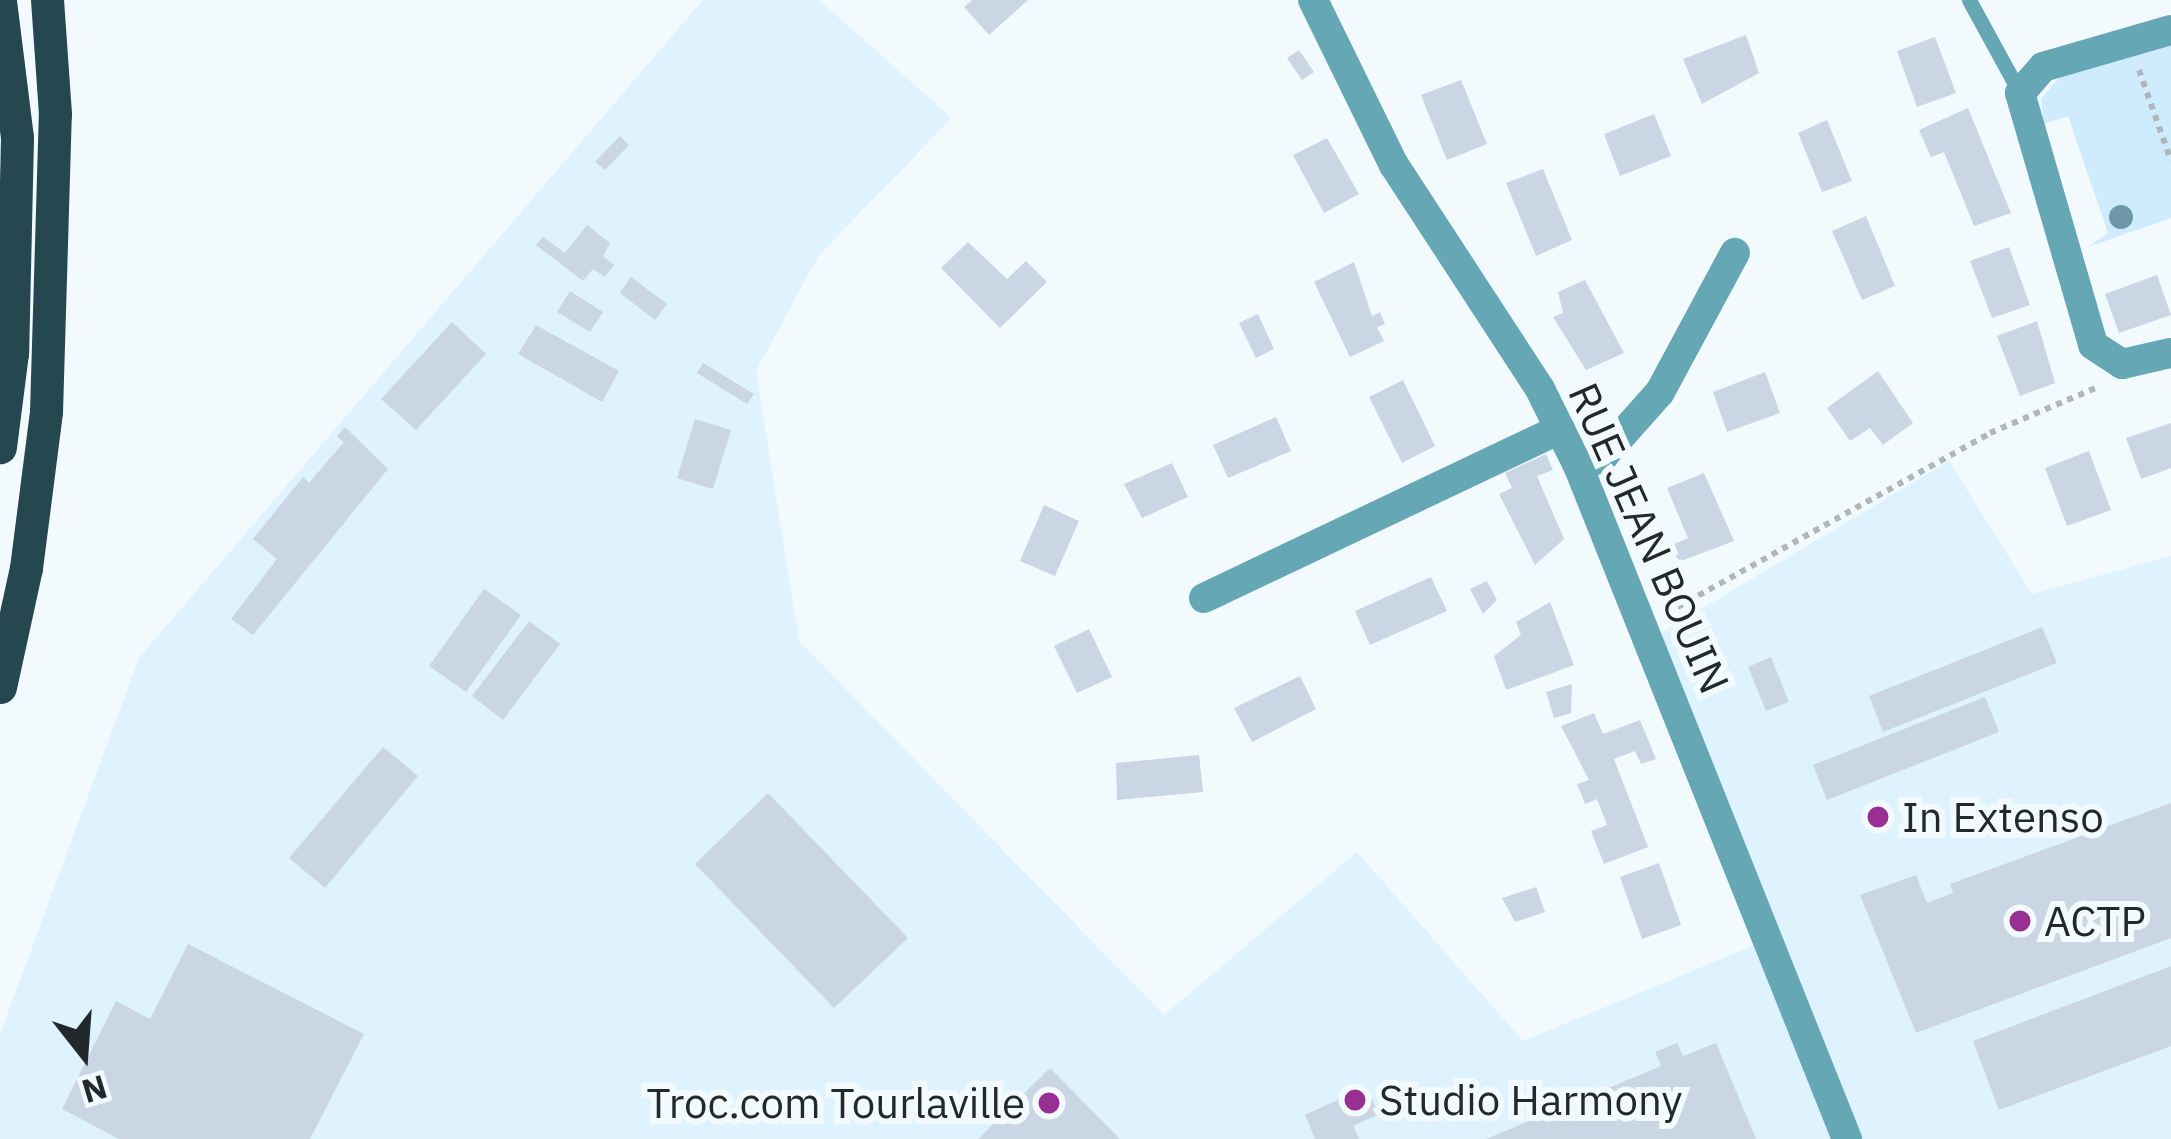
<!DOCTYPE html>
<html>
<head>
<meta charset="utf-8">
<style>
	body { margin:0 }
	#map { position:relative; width:2171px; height:1139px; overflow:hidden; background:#f3fafe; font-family:"IBM Plex Sans",sans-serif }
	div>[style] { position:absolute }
	.built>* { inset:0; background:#dff3fe }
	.green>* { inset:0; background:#ceecfe }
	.building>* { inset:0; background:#cad6e3 }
	.path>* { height:6px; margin-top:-3px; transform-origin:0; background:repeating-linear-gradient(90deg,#b0b7bb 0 6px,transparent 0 12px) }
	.service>* { height:15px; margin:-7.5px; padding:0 7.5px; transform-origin:7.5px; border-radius:7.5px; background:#65a7b5 }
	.minor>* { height:30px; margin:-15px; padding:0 15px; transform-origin:15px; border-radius:15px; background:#65a7b5 }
	.trunk>* { height:33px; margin:-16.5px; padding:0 16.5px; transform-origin:16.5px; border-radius:16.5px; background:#254850 }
	.trees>* { width:24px; height:24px; margin:-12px; border-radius:50%; background:#6e98a8 }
	.dots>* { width:33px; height:33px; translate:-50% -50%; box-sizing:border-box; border:6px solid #f3fafe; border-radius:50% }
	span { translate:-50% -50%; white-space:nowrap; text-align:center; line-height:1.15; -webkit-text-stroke:12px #f3fafe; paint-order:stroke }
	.street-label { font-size:42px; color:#22292c }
	.poi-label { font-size:42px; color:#22292c }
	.left { translate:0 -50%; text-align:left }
	.right { translate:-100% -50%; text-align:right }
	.north { position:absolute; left:24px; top:995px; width:120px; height:120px; -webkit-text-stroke:9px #f3fafe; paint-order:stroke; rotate:163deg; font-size:33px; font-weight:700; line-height:48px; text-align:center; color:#22292c }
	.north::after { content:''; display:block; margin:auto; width:42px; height:54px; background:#22292c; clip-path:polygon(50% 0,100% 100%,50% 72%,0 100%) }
</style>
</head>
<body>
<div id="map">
	<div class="built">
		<i style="clip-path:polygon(703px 0,819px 0,952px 118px,819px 255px,756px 371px,799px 641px,1164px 1015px,1357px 852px,1523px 1041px,1755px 945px,1653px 638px,1949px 461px,2032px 594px,2171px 556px,2171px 1139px,0 1139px,0 1034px,139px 658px)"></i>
	</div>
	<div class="green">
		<i style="clip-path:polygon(2171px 44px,2171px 218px,2088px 247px,2108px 233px,2068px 116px,2044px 124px,2041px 99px,2062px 74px)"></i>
	</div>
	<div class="building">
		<i style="clip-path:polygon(972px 0,1028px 0,989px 35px,964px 7px)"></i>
		<i style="clip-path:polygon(1746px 35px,1759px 73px,1702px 104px,1683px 59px)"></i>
		<i style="clip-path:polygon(1935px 37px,1956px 93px,1917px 107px,1897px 51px)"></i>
		<i style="clip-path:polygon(1299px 50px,1314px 72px,1302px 80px,1287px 58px)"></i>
		<i style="clip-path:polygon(1461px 80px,1487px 144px,1447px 160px,1421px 95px)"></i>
		<i style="clip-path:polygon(1968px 108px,2011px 213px,1974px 226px,1944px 152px,1931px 157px,1919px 130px)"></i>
		<i style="clip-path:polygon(1654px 114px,1671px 156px,1620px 176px,1604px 134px)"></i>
		<i style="clip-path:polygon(1827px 120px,1852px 181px,1822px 192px,1798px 133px)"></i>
		<i style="clip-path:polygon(620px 136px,629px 145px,605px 170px,595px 162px)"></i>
		<i style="clip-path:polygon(1327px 138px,1359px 194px,1324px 213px,1293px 155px)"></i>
		<i style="clip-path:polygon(1543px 169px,1572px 240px,1536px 256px,1506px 183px)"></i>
		<i style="clip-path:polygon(1866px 216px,1895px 286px,1862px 300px,1832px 231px)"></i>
		<i style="clip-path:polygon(587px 225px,610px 243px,603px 256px,614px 265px,605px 277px,593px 269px,583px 281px,536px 245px,543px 237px,565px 253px)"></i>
		<i style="clip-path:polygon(968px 242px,1007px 279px,1026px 261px,1047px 282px,1000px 328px,941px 268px)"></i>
		<i style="clip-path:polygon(2009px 247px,2030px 305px,1992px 318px,1970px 261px)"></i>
		<i style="clip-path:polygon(1354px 262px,1372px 316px,1380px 312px,1385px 324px,1377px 327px,1384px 341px,1350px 357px,1314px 282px)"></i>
		<i style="clip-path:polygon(2157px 275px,2171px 315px,2119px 333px,2105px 294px)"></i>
		<i style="clip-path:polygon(631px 277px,667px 304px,655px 320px,620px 293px)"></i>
		<i style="clip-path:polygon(1585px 280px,1624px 353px,1586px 370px,1553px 317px,1563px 313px,1558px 292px)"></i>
		<i style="clip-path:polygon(570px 291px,603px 312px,590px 332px,557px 312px)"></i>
		<i style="clip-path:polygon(1258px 314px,1274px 349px,1256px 358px,1239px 323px)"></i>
		<i style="clip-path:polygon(2037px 321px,2055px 383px,2020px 396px,1997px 336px)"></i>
		<i style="clip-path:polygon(452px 322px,486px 354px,416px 430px,381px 399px)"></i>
		<i style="clip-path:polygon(536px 325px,619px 371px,602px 402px,518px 354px)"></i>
		<i style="clip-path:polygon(703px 363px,754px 394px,747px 404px,697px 373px)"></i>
		<i style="clip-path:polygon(1878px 371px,1913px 423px,1883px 445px,1870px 428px,1850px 441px,1827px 408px)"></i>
		<i style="clip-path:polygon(1765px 372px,1780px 413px,1727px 432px,1713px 392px)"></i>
		<i style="clip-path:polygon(1403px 380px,1435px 446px,1402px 463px,1369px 397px)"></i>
		<i style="clip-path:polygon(1276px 417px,1291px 451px,1228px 478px,1213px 445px)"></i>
		<i style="clip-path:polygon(695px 419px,731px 430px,713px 489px,677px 478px)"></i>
		<i style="clip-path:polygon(2171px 423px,2171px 468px,2141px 479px,2126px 438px)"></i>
		<i style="clip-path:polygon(345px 427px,388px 469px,253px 635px,231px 619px,277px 559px,253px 539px,303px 477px,309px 483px,344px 442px,337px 437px)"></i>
		<i style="clip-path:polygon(2089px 451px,2111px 510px,2067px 526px,2045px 468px)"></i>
		<i style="clip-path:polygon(1546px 454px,1553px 470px,1537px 476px,1564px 539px,1535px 565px,1499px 494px,1512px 488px,1505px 473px)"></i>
		<i style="clip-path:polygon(1172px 463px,1188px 497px,1142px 518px,1124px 484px)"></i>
		<i style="clip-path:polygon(1704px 473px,1734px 541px,1681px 561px,1665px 548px,1688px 538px,1667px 488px)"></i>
		<i style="clip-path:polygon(1044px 505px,1079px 521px,1055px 576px,1020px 561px)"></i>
		<i style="clip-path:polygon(1431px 577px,1447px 611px,1370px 645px,1355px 611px)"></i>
		<i style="clip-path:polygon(1487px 581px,1497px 600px,1483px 614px,1470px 589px)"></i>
		<i style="clip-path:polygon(484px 589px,521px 615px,466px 692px,429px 666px)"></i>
		<i style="clip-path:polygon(1550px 602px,1574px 665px,1506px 690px,1494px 656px,1521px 635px,1516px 622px)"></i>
		<i style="clip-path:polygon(529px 621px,560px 644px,503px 720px,472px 696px)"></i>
		<i style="clip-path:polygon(2042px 627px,2057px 663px,1883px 732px,1869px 696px)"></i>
		<i style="clip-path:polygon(1089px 629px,1112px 677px,1077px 693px,1054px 646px)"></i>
		<i style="clip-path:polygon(1771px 657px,1789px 702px,1766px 711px,1748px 667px)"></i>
		<i style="clip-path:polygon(1300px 676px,1316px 709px,1252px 742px,1234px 708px)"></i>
		<i style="clip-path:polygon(1572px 684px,1571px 713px,1554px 718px,1546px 692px)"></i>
		<i style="clip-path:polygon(1985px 697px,1999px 732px,1827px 800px,1813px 765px)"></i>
		<i style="clip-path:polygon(1594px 713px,1603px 734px,1640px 720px,1656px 759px,1641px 764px,1635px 751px,1614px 759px,1648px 847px,1604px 864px,1591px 831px,1607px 825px,1597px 799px,1585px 804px,1577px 784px,1589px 780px,1561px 726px)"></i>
		<i style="clip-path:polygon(383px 747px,418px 776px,325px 888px,289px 858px)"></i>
		<i style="clip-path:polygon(1199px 755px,1203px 792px,1117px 800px,1116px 763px)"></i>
		<i style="clip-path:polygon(768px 793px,908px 938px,834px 1008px,695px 864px)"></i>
		<i style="clip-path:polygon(2171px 803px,2171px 938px,1916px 1033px,1860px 895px,1916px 875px,1927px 903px,1953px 893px,1950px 884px)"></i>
		<i style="clip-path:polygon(1659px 863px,1681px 925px,1642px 939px,1620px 877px)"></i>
		<i style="clip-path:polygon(1536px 887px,1545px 912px,1515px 922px,1502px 898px)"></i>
		<i style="clip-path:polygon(188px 944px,364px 1034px,310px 1139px,119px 1139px,62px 1109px,116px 1001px,150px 1019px)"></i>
		<i style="clip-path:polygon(2171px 966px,2171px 1046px,1999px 1110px,1973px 1041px)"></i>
		<i style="clip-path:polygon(1677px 1043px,1683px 1056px,1716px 1043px,1756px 1139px,1486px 1139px,1661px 1066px,1655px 1052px)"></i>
		<i style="clip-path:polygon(1050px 1068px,1120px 1139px,978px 1139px)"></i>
		<i style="clip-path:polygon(1366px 1087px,1379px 1114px,1353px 1126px,1359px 1139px,1315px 1139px,1305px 1115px)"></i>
	</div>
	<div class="path">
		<i style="left:2139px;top:70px;width:96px;rotate:70.6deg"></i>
		<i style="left:1667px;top:613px;width:370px;rotate:-29.1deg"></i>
		<i style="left:1990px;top:433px;width:120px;rotate:-23.1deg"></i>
	</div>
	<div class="service">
		<i style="left:1969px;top:0;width:106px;rotate:61.3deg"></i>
	</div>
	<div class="minor">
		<i style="left:1313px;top:0;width:184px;rotate:63.9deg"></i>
		<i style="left:1394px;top:165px;width:267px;rotate:56.9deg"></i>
		<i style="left:1540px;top:389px;width:88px;rotate:63.7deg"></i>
		<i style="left:1579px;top:468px;width:723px;rotate:68.23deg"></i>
		<i style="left:2171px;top:30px;width:133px;rotate:163.9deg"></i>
		<i style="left:2043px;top:67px;width:35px;rotate:131deg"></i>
		<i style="left:2020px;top:93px;width:262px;rotate:73.8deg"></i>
		<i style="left:2093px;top:345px;width:35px;rotate:33deg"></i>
		<i style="left:2122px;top:364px;width:50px;rotate:-12.7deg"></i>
		<i style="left:1579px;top:468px;width:28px;rotate:-27deg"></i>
		<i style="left:1604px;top:455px;width:84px;rotate:-48.4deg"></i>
		<i style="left:1660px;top:392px;width:158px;rotate:-61.7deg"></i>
		<i style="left:1204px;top:598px;width:394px;rotate:-25.4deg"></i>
	</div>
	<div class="trunk">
		<i style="left:0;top:1px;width:138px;rotate:82.9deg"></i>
		<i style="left:17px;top:138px;width:215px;rotate:91.3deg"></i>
		<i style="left:12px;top:353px;width:95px;rotate:97.3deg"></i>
		<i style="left:0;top:687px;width:122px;rotate:-77.7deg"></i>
		<i style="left:26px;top:568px;width:157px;rotate:-82.7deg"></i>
		<i style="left:46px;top:412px;width:298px;rotate:-88.3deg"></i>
		<i style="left:55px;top:114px;width:114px;rotate:-94deg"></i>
	</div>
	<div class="trees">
		<i style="left:2121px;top:217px"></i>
	</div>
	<div class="dots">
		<i style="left:1878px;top:817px;background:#983093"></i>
		<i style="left:2020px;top:921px;background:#983093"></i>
		<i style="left:1355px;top:1100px;background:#983093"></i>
		<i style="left:1049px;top:1103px;background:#983093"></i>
	</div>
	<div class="street-label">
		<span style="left:1649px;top:538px;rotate:66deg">RUE JEAN BOUIN</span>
	</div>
	<div class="poi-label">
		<span class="left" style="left:1902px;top:817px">In Extenso</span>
		<span class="left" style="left:2044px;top:921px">ACTP</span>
		<span class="left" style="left:1379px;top:1100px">Studio Harmony</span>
		<span class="right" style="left:1025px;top:1103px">Troc.com Tourlaville</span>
	</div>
	<div class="north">N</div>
</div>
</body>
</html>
